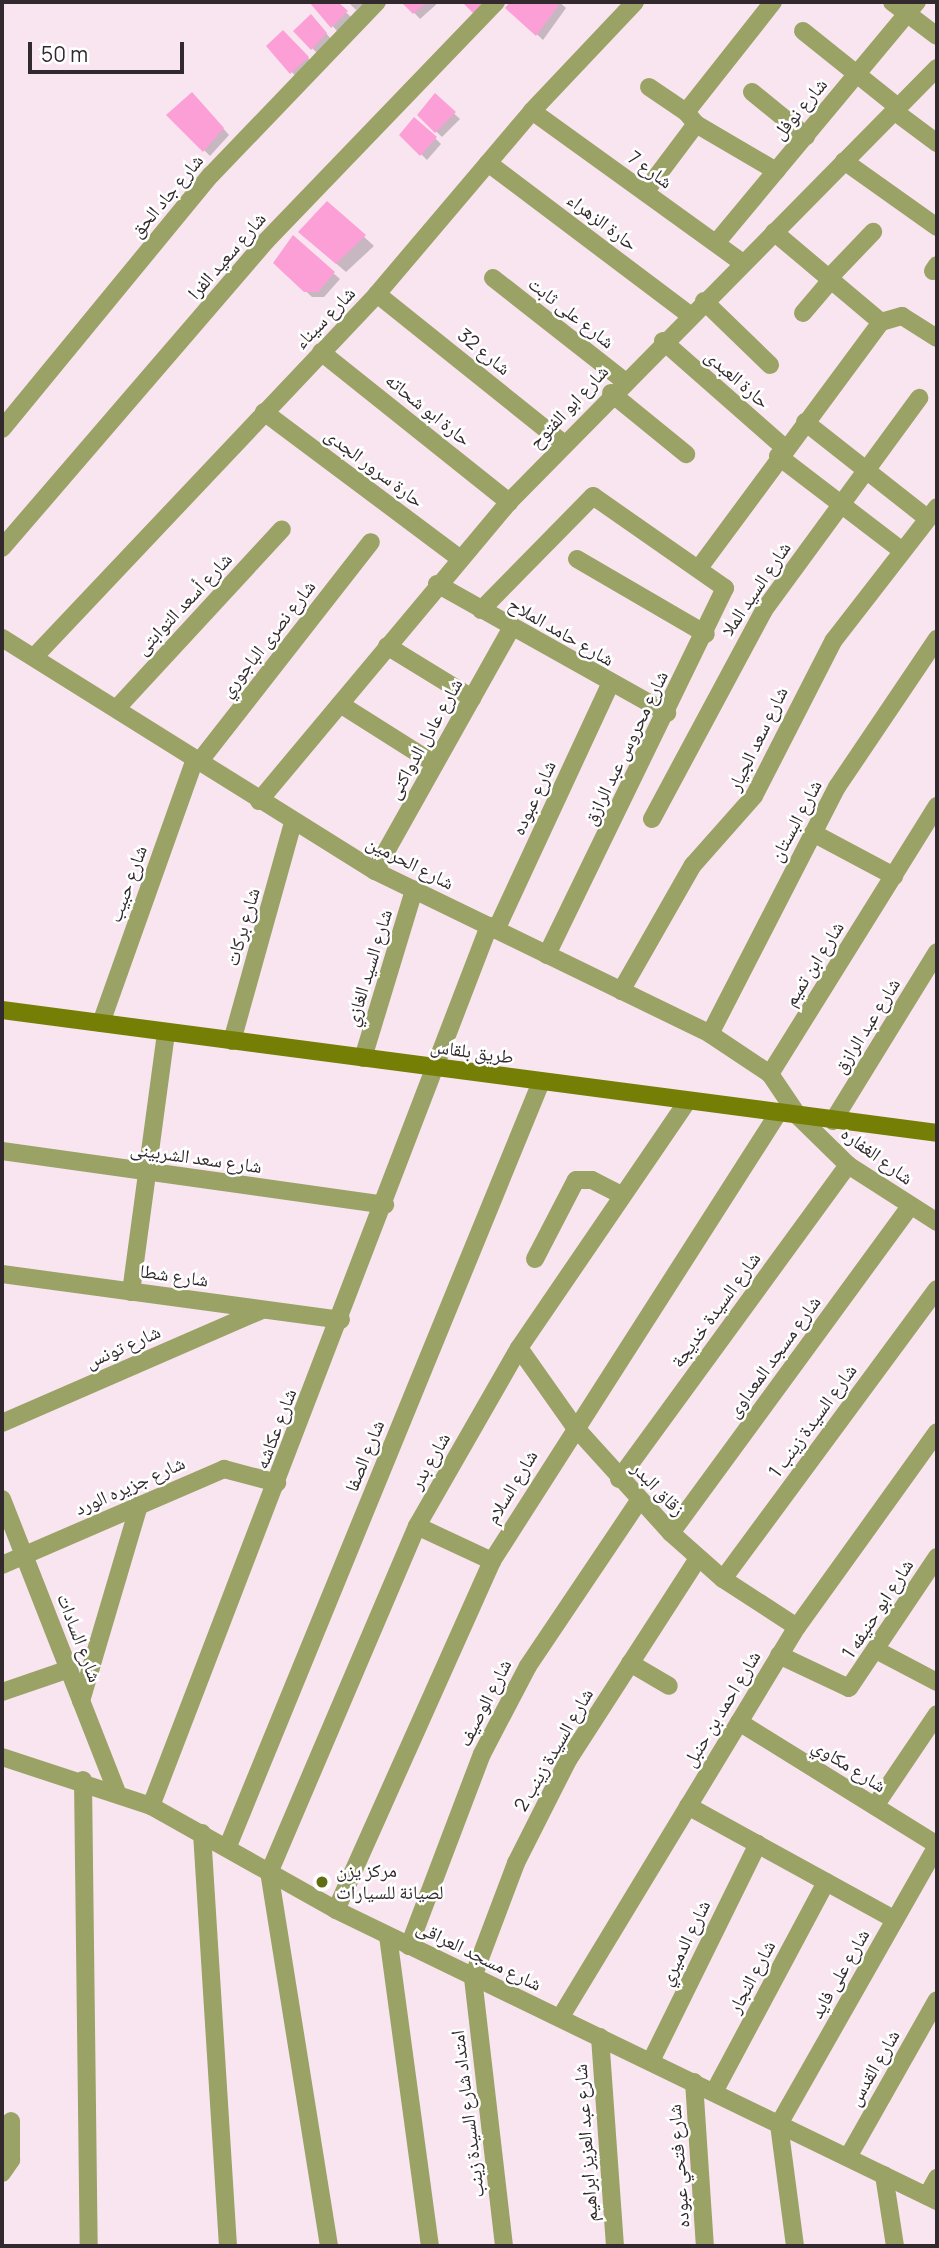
<!DOCTYPE html>
<html>
<head>
<meta charset="utf-8">
<style>
	body { margin:0 }
	#map { position:relative; width:939px; height:2248px; overflow:hidden; background:#f9e5f0; font-family:Manrope,"Noto Naskh Arabic",sans-serif }
	div>[style] { position:absolute }
	.shadow>* { inset:0; background:#0003 }
	.building>* { inset:0; background:#fc9fd6 }
	.minor>* { height:18px; margin:-9px; padding:0 9px; transform-origin:9px; border-radius:9px; background:#9aa365 }
	.tertiary>* { height:18px; margin:-9px; padding:0 9px; transform-origin:9px; border-radius:9px; background:#9aa365 }
	.secondary>* { height:18px; margin:-9px; padding:0 9px; transform-origin:9px; border-radius:9px; background:#757f05 }
	.dots>* { width:19px; height:19px; translate:-50% -50%; box-sizing:border-box; border:4px solid #fff; border-radius:50% }
	span { translate:-50% -50%; white-space:nowrap; text-align:center; line-height:1.15; -webkit-text-stroke:5px #fff; paint-order:stroke }
	.street-label { font-size:19px; color:#31292d }
	.poi-label { font-size:19px; color:#31292d }
	.left { translate:0 -50%; text-align:left }
	.frame { position:absolute; inset:0; border:4px solid #31292d; pointer-events:none }
	.scale { position:absolute; left:28px; top:42px; width:156px; height:32px; box-sizing:border-box; border:4px solid #31292d; border-top:0; padding-left:9px; font-size:21px; line-height:24px; white-space:nowrap; color:#31292d; -webkit-text-stroke:5px #fff; paint-order:stroke }
</style>
</head>
<body>
<div id="map">
	<div class="shadow">
		<i style="clip-path:polygon(311px 2px,335px 2px,352px 18px,338px 32px)"></i>
		<i style="clip-path:polygon(348px 2px,365px 2px,356px 10px)"></i>
		<i style="clip-path:polygon(404px 2px,439px 2px,420px 19px)"></i>
		<i style="clip-path:polygon(512px 2px,559px 2px,566px 8px,543px 40px,508px 7px)"></i>
		<i style="clip-path:polygon(316px 22px,332px 40px,318px 54px,295px 31px)"></i>
		<i style="clip-path:polygon(283px 32px,314px 64px,298px 79px,269px 46px)"></i>
		<i style="clip-path:polygon(435px 96px,460px 119px,442px 137px,419px 115px)"></i>
		<i style="clip-path:polygon(198px 100px,229px 135px,210px 156px,169px 115px)"></i>
		<i style="clip-path:polygon(401px 134px,435px 138px,441px 144px,427px 160px)"></i>
		<i style="clip-path:polygon(327px 203px,374px 246px,346px 272px,310px 241px)"></i>
		<i style="clip-path:polygon(293px 238px,340px 279px,324px 297px,312px 297px,275px 262px)"></i>
	</div>
	<div class="building">
		<i style="clip-path:polygon(309px 2px,338px 2px,348px 11px,331px 28px)"></i>
		<i style="clip-path:polygon(401px 2px,427px 2px,413px 14px)"></i>
		<i style="clip-path:polygon(462px 2px,494px 2px,478px 18px)"></i>
		<i style="clip-path:polygon(510px 2px,561px 2px,536px 36px,505px 8px)"></i>
		<i style="clip-path:polygon(311px 14px,327px 33px,311px 50px,293px 31px)"></i>
		<i style="clip-path:polygon(283px 30px,309px 57px,290px 74px,266px 46px)"></i>
		<i style="clip-path:polygon(192px 92px,224px 128px,203px 152px,166px 115px)"></i>
		<i style="clip-path:polygon(435px 93px,456px 112px,435px 133px,417px 115px)"></i>
		<i style="clip-path:polygon(414px 117px,437px 137px,420px 156px,399px 135px)"></i>
		<i style="clip-path:polygon(327px 201px,366px 235px,336px 264px,298px 232px)"></i>
		<i style="clip-path:polygon(293px 235px,335px 272px,318px 292px,304px 292px,273px 263px)"></i>
	</div>
	<div class="minor">
		<i style="left:773px;top:2px;width:140px;rotate:128.3deg"></i>
		<i style="left:686px;top:112px;width:16px;rotate:50deg"></i>
		<i style="left:696px;top:124px;width:93px;rotate:30.4deg"></i>
		<i style="left:892px;top:2px;width:56px;rotate:37.1deg"></i>
		<i style="left:803px;top:31px;width:122px;rotate:38.7deg"></i>
		<i style="left:649px;top:87px;width:45px;rotate:34deg"></i>
		<i style="left:752px;top:92px;width:70px;rotate:39.2deg"></i>
		<i style="left:532px;top:111px;width:260px;rotate:35.8deg"></i>
		<i style="left:894px;top:111px;width:54px;rotate:36.7deg"></i>
		<i style="left:844px;top:161px;width:114px;rotate:35.4deg"></i>
		<i style="left:488px;top:163px;width:253px;rotate:37deg"></i>
		<i style="left:645px;top:192px;width:85px;rotate:-53.1deg"></i>
		<i style="left:774px;top:232px;width:140px;rotate:40.1deg"></i>
		<i style="left:716px;top:243px;width:314px;rotate:-50.2deg"></i>
		<i style="left:933px;top:271px;width:7px;rotate:-56deg"></i>
		<i style="left:493px;top:278px;width:165px;rotate:38.1deg"></i>
		<i style="left:829px;top:278px;width:64px;rotate:-46.3deg"></i>
		<i style="left:377px;top:294px;width:240px;rotate:38.7deg"></i>
		<i style="left:704px;top:301px;width:92px;rotate:44.1deg"></i>
		<i style="left:803px;top:313px;width:43px;rotate:-49.7deg"></i>
		<i style="left:663px;top:341px;width:162px;rotate:41.3deg"></i>
		<i style="left:321px;top:352px;width:241px;rotate:38.6deg"></i>
		<i style="left:611px;top:393px;width:97px;rotate:39.1deg"></i>
		<i style="left:264px;top:412px;width:242px;rotate:36.8deg"></i>
		<i style="left:805px;top:422px;width:155px;rotate:38.2deg"></i>
		<i style="left:2px;top:429px;width:329px;rotate:-50.6deg"></i>
		<i style="left:211px;top:175px;width:240px;rotate:-46.2deg"></i>
		<i style="left:778px;top:456px;width:155px;rotate:37.4deg"></i>
		<i style="left:2px;top:548px;width:405px;rotate:-49.3deg"></i>
		<i style="left:266px;top:241px;width:332px;rotate:-46.1deg"></i>
		<i style="left:577px;top:559px;width:149px;rotate:30.2deg"></i>
		<i style="left:699px;top:568px;width:306px;rotate:-53.5deg"></i>
		<i style="left:881px;top:322px;width:22px;rotate:-16deg"></i>
		<i style="left:902px;top:316px;width:41px;rotate:32.2deg"></i>
		<i style="left:437px;top:584px;width:264px;rotate:29.3deg"></i>
		<i style="left:481px;top:610px;width:160px;rotate:-45.5deg"></i>
		<i style="left:593px;top:496px;width:161px;rotate:34.9deg"></i>
		<i style="left:725px;top:588px;width:408px;rotate:115.9deg"></i>
		<i style="left:387px;top:646px;width:100px;rotate:31.5deg"></i>
		<i style="left:36px;top:655px;width:497px;rotate:-46.6deg"></i>
		<i style="left:377px;top:294px;width:240px;rotate:-49.7deg"></i>
		<i style="left:532px;top:111px;width:150px;rotate:-46.6deg"></i>
		<i style="left:340px;top:704px;width:112px;rotate:32.3deg"></i>
		<i style="left:117px;top:708px;width:243px;rotate:-47.3deg"></i>
		<i style="left:199px;top:762px;width:279px;rotate:-52deg"></i>
		<i style="left:259px;top:801px;width:390px;rotate:-50.1deg"></i>
		<i style="left:509px;top:502px;width:610px;rotate:-45.4deg"></i>
		<i style="left:652px;top:819px;width:237px;rotate:-61.8deg"></i>
		<i style="left:764px;top:610px;width:263px;rotate:-53.8deg"></i>
		<i style="left:813px;top:833px;width:92px;rotate:28deg"></i>
		<i style="left:375px;top:871px;width:280px;rotate:-60.7deg"></i>
		<i style="left:496px;top:930px;width:271px;rotate:-65.1deg"></i>
		<i style="left:621px;top:991px;width:145px;rotate:-60.3deg"></i>
		<i style="left:693px;top:865px;width:92px;rotate:-48.5deg"></i>
		<i style="left:754px;top:796px;width:175px;rotate:-62.9deg"></i>
		<i style="left:834px;top:640px;width:168px;rotate:-52.2deg"></i>
		<i style="left:101px;top:1023px;width:280px;rotate:-70.4deg"></i>
		<i style="left:710px;top:1034px;width:278px;rotate:-62.8deg"></i>
		<i style="left:837px;top:787px;width:179px;rotate:-56deg"></i>
		<i style="left:232px;top:1041px;width:226px;rotate:-74.4deg"></i>
		<i style="left:363px;top:1058px;width:176px;rotate:-73.1deg"></i>
		<i style="left:770px;top:1074px;width:316px;rotate:-58.1deg"></i>
		<i style="left:833px;top:1121px;width:198px;rotate:-58.4deg"></i>
		<i style="left:2px;top:1151px;width:387px;rotate:8deg"></i>
		<i style="left:535px;top:1259px;width:89px;rotate:-62.6deg"></i>
		<i style="left:576px;top:1180px;width:16px"></i>
		<i style="left:592px;top:1180px;width:34px;rotate:27deg"></i>
		<i style="left:2px;top:1274px;width:342px;rotate:7.7deg"></i>
		<i style="left:131px;top:1292px;width:262px;rotate:-82.3deg"></i>
		<i style="left:519px;top:1348px;width:95px;rotate:54.8deg"></i>
		<i style="left:574px;top:1426px;width:144px;rotate:47.8deg"></i>
		<i style="left:671px;top:1533px;width:69px;rotate:41.5deg"></i>
		<i style="left:723px;top:1579px;width:88px;rotate:33deg"></i>
		<i style="left:2px;top:1423px;width:283px;rotate:-23.5deg"></i>
		<i style="left:619px;top:1479px;width:389px;rotate:-53.9deg"></i>
		<i style="left:2px;top:1499px;width:315px;rotate:68.6deg"></i>
		<i style="left:417px;top:1526px;width:83px;rotate:25deg"></i>
		<i style="left:671px;top:1533px;width:405px;rotate:-53.8deg"></i>
		<i style="left:2px;top:1565px;width:242px;rotate:-23.4deg"></i>
		<i style="left:224px;top:1469px;width:55px;rotate:14.8deg"></i>
		<i style="left:723px;top:1579px;width:360px;rotate:-53.6deg"></i>
		<i style="left:876px;top:1650px;width:69px;rotate:27.7deg"></i>
		<i style="left:779px;top:1655px;width:77px;rotate:25.2deg"></i>
		<i style="left:849px;top:1688px;width:158px;rotate:-56.1deg"></i>
		<i style="left:630px;top:1663px;width:45px;rotate:30.5deg"></i>
		<i style="left:2px;top:1692px;width:71px;rotate:-18.9deg"></i>
		<i style="left:81px;top:1701px;width:204px;rotate:-73.5deg"></i>
		<i style="left:739px;top:1722px;width:233px;rotate:31.8deg"></i>
		<i style="left:2px;top:1757px;width:157px;rotate:18.2deg"></i>
		<i style="left:151px;top:1806px;width:212px;rotate:29.3deg"></i>
		<i style="left:336px;top:1910px;width:668px;rotate:25.84deg"></i>
		<i style="left:83px;top:1780px;width:466px;rotate:89.3deg"></i>
		<i style="left:151px;top:1806px;width:943px;rotate:-68.99deg"></i>
		<i style="left:688px;top:1806px;width:236px;rotate:28.8deg"></i>
		<i style="left:875px;top:1806px;width:111px;rotate:-56deg"></i>
		<i style="left:202px;top:1833px;width:414px;rotate:86.4deg"></i>
		<i style="left:228px;top:1846px;width:826px;rotate:-67.72deg"></i>
		<i style="left:336px;top:1910px;width:382px;rotate:-65.9deg"></i>
		<i style="left:492px;top:1561px;width:529px;rotate:-57.42deg"></i>
		<i style="left:388px;top:1936px;width:313px;rotate:82.3deg"></i>
		<i style="left:409px;top:1946px;width:205px;rotate:-69.2deg"></i>
		<i style="left:482px;top:1754px;width:99px;rotate:-62.4deg"></i>
		<i style="left:528px;top:1666px;width:199px;rotate:-56.1deg"></i>
		<i style="left:560px;top:2018px;width:457px;rotate:-58.8deg"></i>
		<i style="left:797px;top:1627px;width:240px;rotate:-54.3deg"></i>
		<i style="left:600px;top:2037px;width:210px;rotate:85.9deg"></i>
		<i style="left:651px;top:2061px;width:242px;rotate:-63.8deg"></i>
		<i style="left:694px;top:2082px;width:164px;rotate:86.2deg"></i>
		<i style="left:714px;top:2092px;width:238px;rotate:-61.9deg"></i>
		<i style="left:848px;top:2157px;width:180px;rotate:-60.5deg"></i>
		<i style="left:2px;top:2173px;width:16px;rotate:-55deg"></i>
		<i style="left:11px;top:2160px;width:39px;rotate:-90deg"></i>
		<i style="left:884px;top:2175px;width:72px;rotate:81.2deg"></i>
		<i style="left:927px;top:2196px;width:21px;rotate:-61deg"></i>
		<i style="left:329px;top:2246px;width:378px;rotate:-99.1deg"></i>
		<i style="left:269px;top:1873px;width:377px;rotate:-66.9deg"></i>
		<i style="left:417px;top:1526px;width:205px;rotate:-60.2deg"></i>
		<i style="left:519px;top:1348px;width:298px;rotate:-55.7deg"></i>
		<i style="left:504px;top:2246px;width:271px;rotate:-96.6deg"></i>
		<i style="left:473px;top:1977px;width:122px;rotate:-69.3deg"></i>
		<i style="left:516px;top:1863px;width:115px;rotate:-63.2deg"></i>
		<i style="left:568px;top:1760px;width:240px;rotate:-57.2deg"></i>
		<i style="left:795px;top:2246px;width:123px;rotate:-97.5deg"></i>
		<i style="left:779px;top:2124px;width:320px;rotate:-60.4deg"></i>
	</div>
	<div class="tertiary">
		<i style="left:2px;top:638px;width:440px;rotate:32deg"></i>
		<i style="left:375px;top:871px;width:373px;rotate:25.9deg"></i>
		<i style="left:710px;top:1034px;width:72px;rotate:33.7deg"></i>
		<i style="left:770px;top:1074px;width:52px;rotate:56deg"></i>
		<i style="left:799px;top:1117px;width:69px;rotate:44.4deg"></i>
		<i style="left:848px;top:1165px;width:106px;rotate:32.6deg"></i>
	</div>
	<div class="secondary">
		<i style="left:2px;top:1010px;width:943px;rotate:7.49deg"></i>
	</div>
	<div class="dots">
		<i style="left:322px;top:1882px;background:#646d13"></i>
	</div>
	<div class="street-label">
		<span style="left:800px;top:109px;rotate:-50deg">شارع نوفل</span>
		<span style="left:650px;top:170px;rotate:36deg">شارع 7</span>
		<span style="left:167px;top:196px;rotate:-50deg">شارع جاد الحق</span>
		<span style="left:602px;top:222px;rotate:37deg">حارة الزهراء</span>
		<span style="left:227px;top:256px;rotate:-49deg">شارع سعيد الفرا</span>
		<span style="left:571px;top:313px;rotate:38deg">شارع على ثابت</span>
		<span style="left:325px;top:318px;rotate:-46deg">شارع سيناء</span>
		<span style="left:484px;top:352px;rotate:39deg">شارع 32</span>
		<span style="left:737px;top:379px;rotate:41deg">حارة العبدى</span>
		<span style="left:569px;top:407px;rotate:-47deg">شارع ابو الفتوح</span>
		<span style="left:428px;top:410px;rotate:39deg">حارة ابو شحاته</span>
		<span style="left:374px;top:468px;rotate:37deg">حارة سرور الجدى</span>
		<span style="left:756px;top:589px;rotate:-56deg">شارع السيد الملا</span>
		<span style="left:184px;top:604px;rotate:-47deg">شارع أسعد التوابتى</span>
		<span style="left:561px;top:632px;rotate:30deg">شارع حامد الملاح</span>
		<span style="left:268px;top:639px;rotate:-52deg">شارع نصرى الباجوري</span>
		<span style="left:425px;top:739px;rotate:-61deg">شارع عادل الدواكنى</span>
		<span style="left:758px;top:739px;rotate:-64deg">شارع سعد الجيار</span>
		<span style="left:626px;top:748px;rotate:-64deg">شارع محروس عبد الرازق</span>
		<span style="left:534px;top:798px;rotate:-65deg">شارع عبوده</span>
		<span style="left:796px;top:821px;rotate:-62deg">شارع البستان</span>
		<span style="left:410px;top:863px;rotate:27deg">شارع الحرمين</span>
		<span style="left:128px;top:884px;rotate:-70deg">شارع حبيب</span>
		<span style="left:243px;top:927px;rotate:-74deg">شارع بركات</span>
		<span style="left:814px;top:964px;rotate:-58deg">شارع ابن تميم</span>
		<span style="left:369px;top:968px;rotate:-73deg">شارع السيد الغازي</span>
		<span style="left:867px;top:1026px;rotate:-58deg">شارع عبد الرازق</span>
		<span style="left:472px;top:1052px;rotate:8deg">طريق بلقاس</span>
		<span style="left:877px;top:1156px;rotate:36deg">شارع الغفاره</span>
		<span style="left:196px;top:1158px;rotate:8deg">شارع سعد الشربينى</span>
		<span style="left:174px;top:1276px;rotate:8deg">شارع شطا</span>
		<span style="left:716px;top:1310px;rotate:-54deg">شارع السيدة خديجة</span>
		<span style="left:123px;top:1347px;rotate:-24deg">شارع تونس</span>
		<span style="left:774px;top:1357px;rotate:-54deg">شارع مسجد المعداوى</span>
		<span style="left:813px;top:1421px;rotate:-54deg">شارع السيدة زينب 1</span>
		<span style="left:276px;top:1429px;rotate:-69deg">شارع عكاشه</span>
		<span style="left:365px;top:1456px;rotate:-68deg">شارع الصفا</span>
		<span style="left:430px;top:1461px;rotate:-60deg">شارع بدر</span>
		<span style="left:130px;top:1486px;rotate:-24deg">شارع جزيره الورد</span>
		<span style="left:512px;top:1487px;rotate:-59deg">شارع السلام</span>
		<span style="left:658px;top:1489px;rotate:46deg">زقاق البدر</span>
		<span style="left:878px;top:1609px;rotate:-57deg">شارع ابو حنيفه 1</span>
		<span style="left:79px;top:1638px;rotate:69deg">شارع السادات</span>
		<span style="left:485px;top:1703px;rotate:-63deg">شارع الوصيف</span>
		<span style="left:722px;top:1709px;rotate:-59deg">شارع احمد بن حنبل</span>
		<span style="left:554px;top:1750px;rotate:-60deg">شارع السيدة زينب 2</span>
		<span style="left:849px;top:1766px;rotate:32deg">شارع مكاوي</span>
		<span style="left:685px;top:1943px;rotate:-64deg">شارع الدميري</span>
		<span style="left:479px;top:1956px;rotate:26deg">شارع مسجد العراقى</span>
		<span style="left:840px;top:1974px;rotate:-60deg">شارع على فايد</span>
		<span style="left:752px;top:1977px;rotate:-62deg">شارع النجار</span>
		<span style="left:874px;top:2068px;rotate:-60deg">شارع القدس</span>
		<span style="left:468px;top:2114px;rotate:-97deg">امتداد شارع السيدة زينب</span>
		<span style="left:586px;top:2143px;rotate:-94deg">شارع عبد العزيز ابراهيم</span>
		<span style="left:679px;top:2166px;rotate:-94deg">شارع فتحي عبوده</span>
	</div>
	<div class="poi-label">
		<span class="left" style="left:336px;top:1882px">مركز يزن<br>لصيانة للسيارات</span>
	</div>
	<div class="frame"></div>
	<div class="scale">50 m</div>
</div>
</body>
</html>
